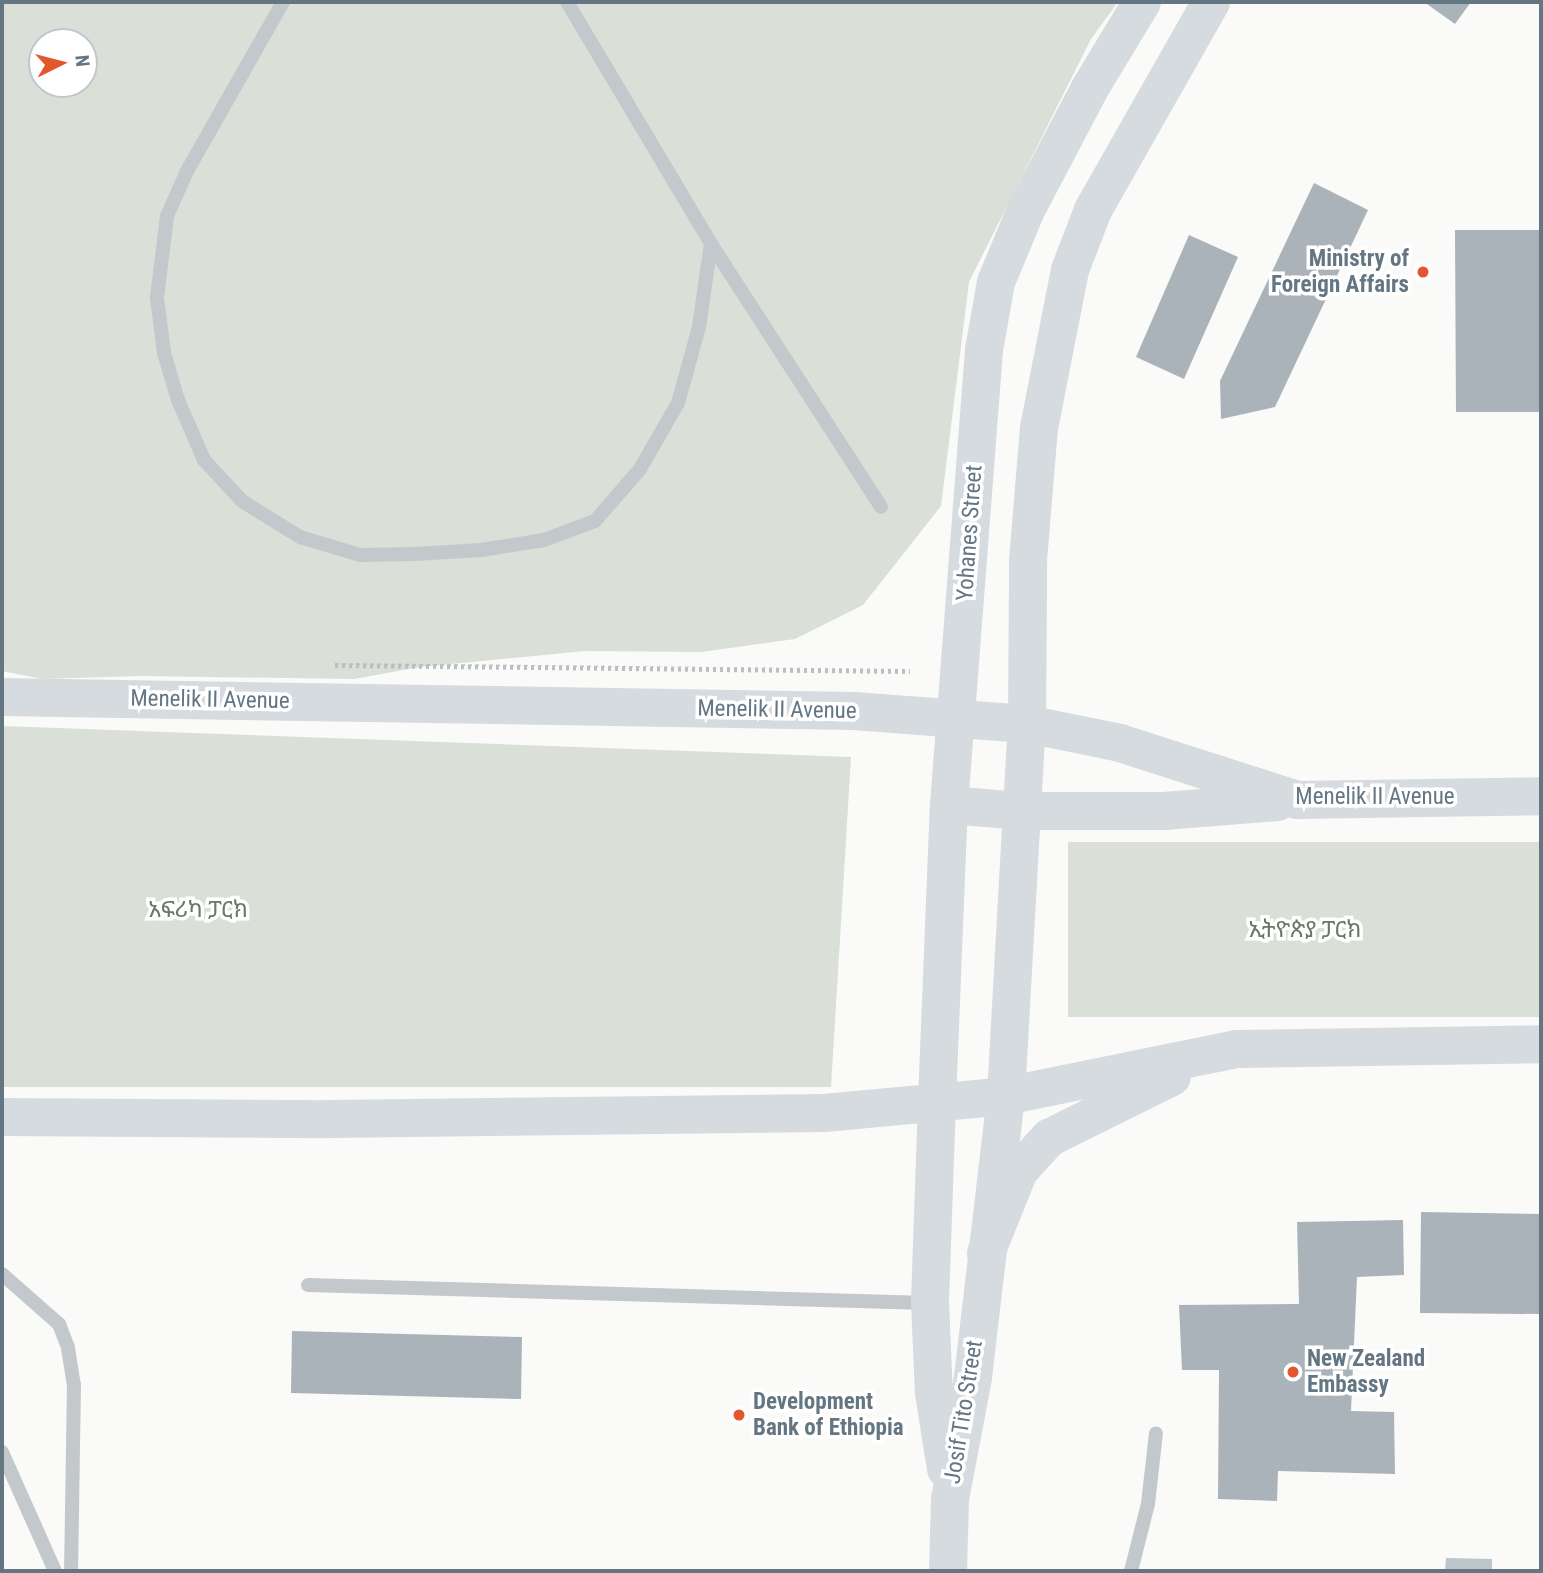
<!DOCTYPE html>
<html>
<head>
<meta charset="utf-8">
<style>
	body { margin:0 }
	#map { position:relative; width:1543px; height:1573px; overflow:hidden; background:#fafaf8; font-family:"Roboto Condensed","Noto Sans Ethiopic",sans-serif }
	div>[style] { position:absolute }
	.green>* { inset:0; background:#dadfd7 }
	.water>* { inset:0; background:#bbc7cb }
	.building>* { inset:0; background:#aab3b9 }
	.path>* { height:4.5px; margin-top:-2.25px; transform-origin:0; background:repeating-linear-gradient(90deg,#bbbfc2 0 3.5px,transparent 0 7px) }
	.service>* { height:14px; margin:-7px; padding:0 7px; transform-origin:7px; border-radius:7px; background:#c3c8cc }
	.secondary>* { height:38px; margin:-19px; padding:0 19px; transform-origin:19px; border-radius:19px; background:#d6dbdf }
	.primary>* { height:38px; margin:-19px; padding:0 19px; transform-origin:19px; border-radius:19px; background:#d6dbdf }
	.dots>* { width:19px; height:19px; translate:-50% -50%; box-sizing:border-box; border:4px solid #fff; border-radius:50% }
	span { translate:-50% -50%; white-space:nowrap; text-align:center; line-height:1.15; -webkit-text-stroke:7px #fff; paint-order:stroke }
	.poi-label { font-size:23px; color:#657683; font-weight:700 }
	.right { translate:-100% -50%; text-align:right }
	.left { translate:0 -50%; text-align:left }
	.street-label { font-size:23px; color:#657683 }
	.park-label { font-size:23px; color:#687a64 }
	.frame { position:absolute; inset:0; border:4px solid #657683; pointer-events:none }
	.north { position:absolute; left:28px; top:28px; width:70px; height:70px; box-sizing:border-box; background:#fff; border:2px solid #c1c8cd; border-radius:50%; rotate:84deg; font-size:19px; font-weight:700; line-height:28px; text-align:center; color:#657683 }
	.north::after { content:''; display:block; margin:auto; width:24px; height:32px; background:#e4572e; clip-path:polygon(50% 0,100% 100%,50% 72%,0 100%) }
</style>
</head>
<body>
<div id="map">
	<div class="green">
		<i style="clip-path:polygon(evenodd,2px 2px,1118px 2px,1091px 39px,969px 282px,941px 506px,863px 605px,795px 639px,701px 652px,585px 651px,420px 667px,354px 679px,140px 676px,42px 679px,2px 671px,2px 2px,42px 42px,84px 42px,84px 84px,42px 84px,42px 42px)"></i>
		<i style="clip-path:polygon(2px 726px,851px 757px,831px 1087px,2px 1087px)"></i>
		<i style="clip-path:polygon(1068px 842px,1541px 842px,1541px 1017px,1068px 1017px)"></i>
	</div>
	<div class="water">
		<i style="clip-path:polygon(1446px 1558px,1492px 1559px,1492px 1571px,1445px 1571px)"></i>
	</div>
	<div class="building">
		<i style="clip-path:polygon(1424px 2px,1471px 2px,1455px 24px)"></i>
		<i style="clip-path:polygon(1314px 183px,1368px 210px,1275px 407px,1221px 419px,1220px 381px)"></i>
		<i style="clip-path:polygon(1455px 230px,1541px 230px,1541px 412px,1456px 412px)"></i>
		<i style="clip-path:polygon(1189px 235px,1238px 257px,1184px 379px,1136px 357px)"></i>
		<i style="clip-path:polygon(1421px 1212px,1541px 1214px,1541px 1314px,1420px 1313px)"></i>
		<i style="clip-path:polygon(1403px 1220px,1404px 1275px,1357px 1277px,1351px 1411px,1394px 1412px,1395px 1474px,1278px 1471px,1277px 1501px,1218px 1499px,1219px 1370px,1182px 1370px,1179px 1305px,1299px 1304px,1297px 1222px)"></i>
		<i style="clip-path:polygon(292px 1331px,522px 1337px,521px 1399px,291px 1393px)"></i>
	</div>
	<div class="path">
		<i style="left:335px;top:665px;width:575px;rotate:0.6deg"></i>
	</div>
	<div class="service">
		<i style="left:283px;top:2px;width:194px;rotate:119.6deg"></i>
		<i style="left:187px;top:171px;width:49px;rotate:114deg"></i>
		<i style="left:167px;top:216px;width:83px;rotate:97deg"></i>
		<i style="left:157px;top:298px;width:55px;rotate:82.7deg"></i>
		<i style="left:164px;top:353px;width:49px;rotate:73.4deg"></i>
		<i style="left:178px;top:400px;width:65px;rotate:66.6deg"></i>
		<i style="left:204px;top:460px;width:56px;rotate:47.2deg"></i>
		<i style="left:242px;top:501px;width:68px;rotate:31.8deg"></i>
		<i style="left:300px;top:537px;width:63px;rotate:16.7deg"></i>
		<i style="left:360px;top:555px;width:55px;rotate:-1deg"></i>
		<i style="left:415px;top:554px;width:66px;rotate:-3.5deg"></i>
		<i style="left:481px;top:550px;width:64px;rotate:-9deg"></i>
		<i style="left:544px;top:540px;width:54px;rotate:-20.4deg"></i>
		<i style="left:595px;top:521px;width:69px;rotate:-49.1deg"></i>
		<i style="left:640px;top:469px;width:76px;rotate:-60.1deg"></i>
		<i style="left:678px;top:403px;width:79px;rotate:-74.6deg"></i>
		<i style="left:699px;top:327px;width:84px;rotate:-81.8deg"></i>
		<i style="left:567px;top:2px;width:282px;rotate:59.2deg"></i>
		<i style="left:711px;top:244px;width:313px;rotate:57.1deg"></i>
		<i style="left:2px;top:1274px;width:76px;rotate:41.3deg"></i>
		<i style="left:59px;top:1324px;width:26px;rotate:69deg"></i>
		<i style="left:68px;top:1348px;width:36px;rotate:81deg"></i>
		<i style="left:74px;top:1384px;width:187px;rotate:90.9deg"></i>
		<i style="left:308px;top:1285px;width:620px;rotate:1.66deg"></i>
		<i style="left:2px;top:1452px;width:130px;rotate:66deg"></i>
		<i style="left:1131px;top:1571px;width:69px;rotate:-75.8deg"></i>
		<i style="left:1148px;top:1504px;width:71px;rotate:-83.6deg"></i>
	</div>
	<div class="secondary">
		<i style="left:937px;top:1101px;width:202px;rotate:92deg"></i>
		<i style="left:930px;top:1303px;width:90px;rotate:87.5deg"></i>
		<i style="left:934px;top:1393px;width:77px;rotate:81deg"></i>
		<i style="left:948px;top:1571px;width:72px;rotate:-88.4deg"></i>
		<i style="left:950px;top:1499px;width:124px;rotate:-79.3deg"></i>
		<i style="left:973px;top:1377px;width:283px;rotate:-83.3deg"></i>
	</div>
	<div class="primary">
		<i style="left:2px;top:697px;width:852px;rotate:0.94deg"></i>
		<i style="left:854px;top:711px;width:173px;rotate:4.3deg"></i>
		<i style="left:1027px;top:724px;width:95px;rotate:11.5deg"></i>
		<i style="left:1120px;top:743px;width:187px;rotate:17.8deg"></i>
		<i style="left:1298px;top:800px;width:243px;rotate:-0.9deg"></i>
		<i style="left:949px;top:805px;width:72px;rotate:4.8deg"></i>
		<i style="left:1021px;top:811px;width:143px"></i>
		<i style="left:1164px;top:811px;width:114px;rotate:-4.5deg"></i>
		<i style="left:1006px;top:1096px;width:373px;rotate:-86.8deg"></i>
		<i style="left:1027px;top:724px;width:163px;rotate:-89.6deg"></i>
		<i style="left:1028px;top:561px;width:133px;rotate:-85.3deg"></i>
		<i style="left:1039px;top:428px;width:161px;rotate:-78.9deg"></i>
		<i style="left:1070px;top:270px;width:64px;rotate:-69deg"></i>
		<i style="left:1093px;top:210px;width:239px;rotate:-60.4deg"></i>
		<i style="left:937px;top:1101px;width:296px;rotate:-87.7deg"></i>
		<i style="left:949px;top:805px;width:456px;rotate:-85.6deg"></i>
		<i style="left:984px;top:350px;width:69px;rotate:-80deg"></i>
		<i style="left:996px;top:282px;width:78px;rotate:-67.4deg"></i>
		<i style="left:1026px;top:210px;width:138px;rotate:-62.3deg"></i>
		<i style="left:1090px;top:88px;width:100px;rotate:-58.8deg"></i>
		<i style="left:2px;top:1117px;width:327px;rotate:0.4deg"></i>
		<i style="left:329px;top:1119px;width:495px;rotate:-0.7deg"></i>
		<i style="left:824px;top:1113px;width:183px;rotate:-5.3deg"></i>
		<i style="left:1006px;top:1096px;width:236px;rotate:-11.5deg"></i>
		<i style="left:1237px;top:1049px;width:304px;rotate:-0.9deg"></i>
		<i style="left:986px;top:1253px;width:88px;rotate:-68.1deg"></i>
		<i style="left:1019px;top:1171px;width:45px;rotate:-47.7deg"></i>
		<i style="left:1049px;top:1138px;width:137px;rotate:-26.4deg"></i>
	</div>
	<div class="dots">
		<i style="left:1423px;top:272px;background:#e4572e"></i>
		<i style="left:1293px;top:1372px;background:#e4572e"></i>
		<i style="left:739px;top:1415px;background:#e4572e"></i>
	</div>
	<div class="poi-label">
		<span class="right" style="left:1409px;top:272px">Ministry of<br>Foreign Affairs</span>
		<span class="left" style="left:1307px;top:1372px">New Zealand<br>Embassy</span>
		<span class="left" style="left:753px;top:1415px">Development<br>Bank of Ethiopia</span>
	</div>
	<div class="street-label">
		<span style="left:970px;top:533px;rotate:-86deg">Yohanes Street</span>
		<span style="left:210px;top:700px;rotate:1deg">Menelik II Avenue</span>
		<span style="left:777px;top:710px;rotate:1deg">Menelik II Avenue</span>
		<span style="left:1375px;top:797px">Menelik II Avenue</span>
		<span style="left:964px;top:1412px;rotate:-81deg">Josif Tito Street</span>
	</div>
	<div class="park-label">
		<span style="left:198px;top:910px">አፍሪካ ፓርክ</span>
		<span style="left:1305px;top:930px">ኢትዮጵያ ፓርክ</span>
	</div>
	<div class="frame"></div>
	<div class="north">N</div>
</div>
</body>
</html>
